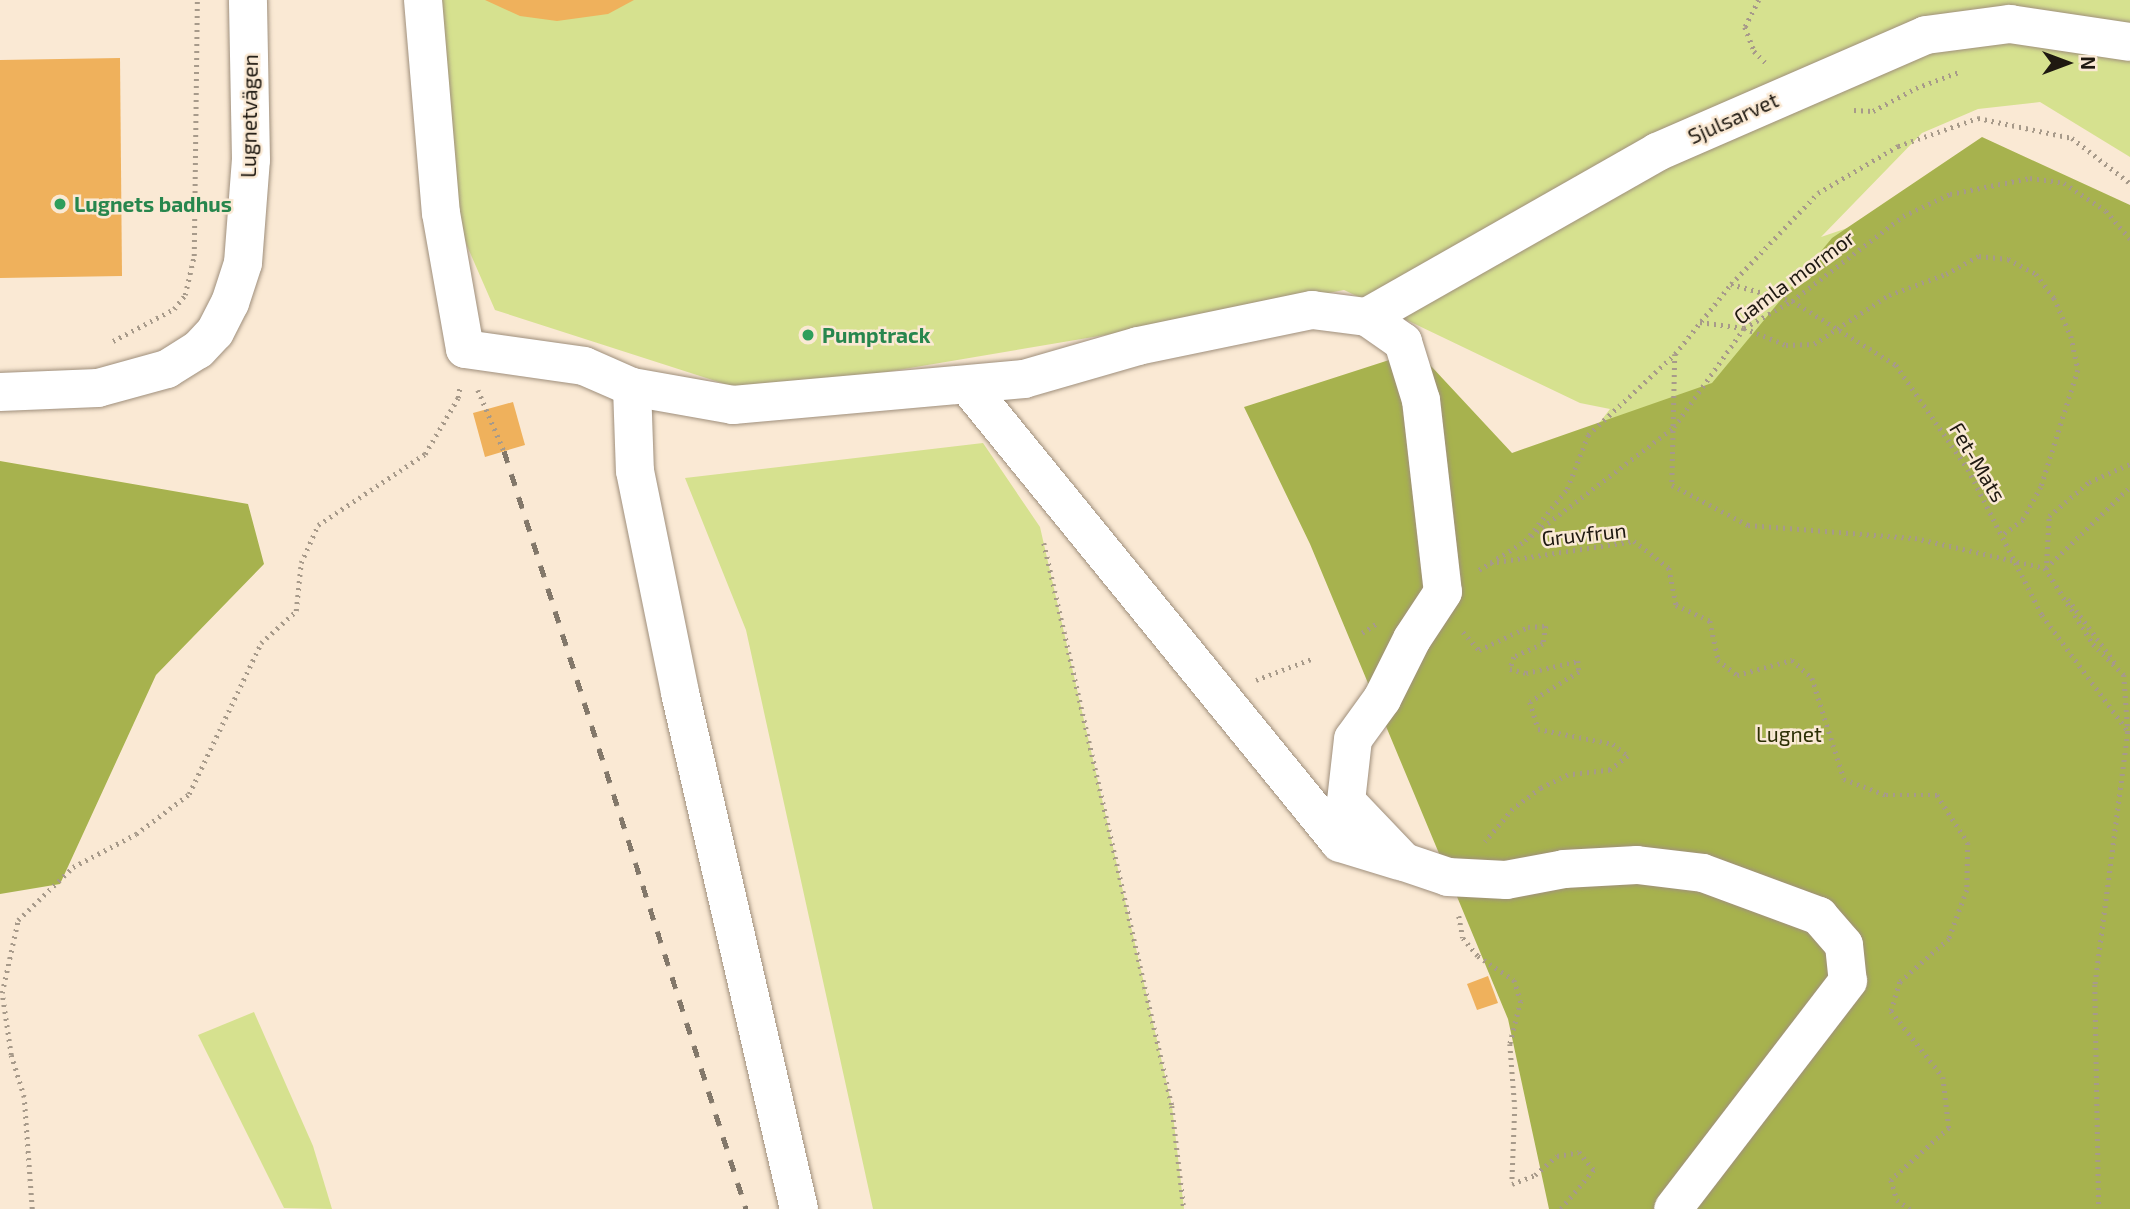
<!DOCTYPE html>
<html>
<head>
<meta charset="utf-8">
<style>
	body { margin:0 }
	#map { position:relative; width:2130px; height:1209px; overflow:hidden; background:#fae9d4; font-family:"Exo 2",sans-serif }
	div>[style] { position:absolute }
	.green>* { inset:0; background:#d6e18f }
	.forest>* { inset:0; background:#a7b24e }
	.building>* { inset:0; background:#efb15c }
	.path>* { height:4.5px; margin-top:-2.25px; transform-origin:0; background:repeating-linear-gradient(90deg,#a79a8a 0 2px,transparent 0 7px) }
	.roads { filter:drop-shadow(0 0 2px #9f8f7c) drop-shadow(0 0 2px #9f8f7c) }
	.minor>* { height:38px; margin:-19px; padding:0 19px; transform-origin:19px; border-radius:19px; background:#fff }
	.rail>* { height:5px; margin-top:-2.5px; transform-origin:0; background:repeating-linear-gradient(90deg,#83786a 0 12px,transparent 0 24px) }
	.dots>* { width:19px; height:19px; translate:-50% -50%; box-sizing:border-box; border:4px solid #fae9d4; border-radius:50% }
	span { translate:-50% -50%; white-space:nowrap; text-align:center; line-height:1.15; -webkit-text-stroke:5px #fae9d4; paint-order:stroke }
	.street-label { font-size:21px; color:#1f1911 }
	.leisure-label { font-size:21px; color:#27864d; font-weight:700 }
	.left { translate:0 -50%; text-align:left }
	.park-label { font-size:21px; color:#2c2f04 }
	.north { position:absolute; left:2032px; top:28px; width:70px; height:70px; -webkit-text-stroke:5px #fae9d4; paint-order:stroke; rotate:90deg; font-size:19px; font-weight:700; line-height:28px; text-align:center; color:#1f1911 }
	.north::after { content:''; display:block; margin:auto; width:24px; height:32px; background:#1f1911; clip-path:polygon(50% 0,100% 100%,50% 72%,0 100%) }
</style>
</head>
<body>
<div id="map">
	<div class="green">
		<i style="clip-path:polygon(435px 0,2130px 0,2130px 157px,2040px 102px,1978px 109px,1922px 133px,1821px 237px,1974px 185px,2130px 1209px,1519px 527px,1610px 409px,1580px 403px,1344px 290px,1129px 331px,756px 394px,495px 310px,454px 216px)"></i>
		<i style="clip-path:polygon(983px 443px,1040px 527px,1172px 1106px,1184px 1209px,873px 1209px,746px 630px,685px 478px)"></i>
		<i style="clip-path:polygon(254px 1012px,313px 1146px,332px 1209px,284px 1208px,198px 1035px)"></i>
	</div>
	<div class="forest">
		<i style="clip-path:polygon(1982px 137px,2130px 205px,2130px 1209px,1549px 1209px,1508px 1019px,1310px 544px,1244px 407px,1417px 351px,1512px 453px,1712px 383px,1832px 238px)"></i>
		<i style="clip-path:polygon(0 461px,248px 504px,264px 564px,156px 675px,60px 884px,0 894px)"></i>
	</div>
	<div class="building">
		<i style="clip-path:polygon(485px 0,634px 0,608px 14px,557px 21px,520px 16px)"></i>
		<i style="clip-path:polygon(120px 58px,122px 276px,0 278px,0 60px)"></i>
		<i style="clip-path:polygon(513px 402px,525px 445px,485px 457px,473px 413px)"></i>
		<i style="clip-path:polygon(1488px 976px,1498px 1003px,1477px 1010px,1467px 984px)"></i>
	</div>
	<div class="path">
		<i style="left:1759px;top:0;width:30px;rotate:117deg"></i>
		<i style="left:1745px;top:27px;width:26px;rotate:69deg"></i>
		<i style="left:1754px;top:51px;width:16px;rotate:45deg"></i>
		<i style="left:1854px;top:110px;width:19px;rotate:3deg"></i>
		<i style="left:1873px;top:111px;width:49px;rotate:-28.1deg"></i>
		<i style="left:1916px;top:88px;width:46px;rotate:-20.4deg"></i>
		<i style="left:1731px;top:284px;width:63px;rotate:15.6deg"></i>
		<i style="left:1792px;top:301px;width:122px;rotate:31.6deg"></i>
		<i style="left:1896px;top:365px;width:126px;rotate:55.3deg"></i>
		<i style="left:1968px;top:469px;width:164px;rotate:63.1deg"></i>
		<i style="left:2042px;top:615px;width:143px;rotate:53.5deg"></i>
		<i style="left:1700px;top:322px;width:44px;rotate:7.8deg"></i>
		<i style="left:1744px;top:328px;width:45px;rotate:22deg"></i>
		<i style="left:1786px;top:345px;width:28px;rotate:-2deg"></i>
		<i style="left:1814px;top:344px;width:90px;rotate:-33.2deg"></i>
		<i style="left:1889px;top:295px;width:61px;rotate:-20.2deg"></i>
		<i style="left:1946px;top:274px;width:38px;rotate:-29deg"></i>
		<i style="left:1979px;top:256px;width:29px;rotate:6deg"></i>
		<i style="left:2008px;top:259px;width:32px;rotate:28deg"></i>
		<i style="left:2036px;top:274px;width:30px;rotate:53deg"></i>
		<i style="left:2054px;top:298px;width:42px;rotate:65.9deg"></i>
		<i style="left:2071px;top:336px;width:35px;rotate:78deg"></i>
		<i style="left:2078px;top:370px;width:123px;rotate:107.5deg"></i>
		<i style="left:2041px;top:487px;width:38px;rotate:119deg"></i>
		<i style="left:2023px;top:520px;width:26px;rotate:143deg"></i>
		<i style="left:113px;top:341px;width:69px;rotate:-27.7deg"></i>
		<i style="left:174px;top:309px;width:18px;rotate:-52deg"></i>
		<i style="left:185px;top:295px;width:40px;rotate:-77deg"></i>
		<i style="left:194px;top:256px;width:256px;rotate:-89.3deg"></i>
		<i style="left:1675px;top:354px;width:131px;rotate:91.3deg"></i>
		<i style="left:1672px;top:485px;width:86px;rotate:27.8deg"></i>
		<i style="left:1748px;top:525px;width:168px;rotate:4.5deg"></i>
		<i style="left:1915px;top:538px;width:133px;rotate:13deg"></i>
		<i style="left:2045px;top:568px;width:90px;rotate:57.7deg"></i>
		<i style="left:2093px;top:644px;width:44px;rotate:45deg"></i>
		<i style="left:2124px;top:675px;width:57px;rotate:86deg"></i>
		<i style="left:2128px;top:732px;width:255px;rotate:97.4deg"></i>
		<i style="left:2095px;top:985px;width:224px;rotate:89deg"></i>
		<i style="left:478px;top:390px;width:66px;rotate:66.9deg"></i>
		<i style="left:1531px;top:536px;width:180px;rotate:-37.3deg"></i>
		<i style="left:1674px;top:427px;width:121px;rotate:-54.7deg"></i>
		<i style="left:1744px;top:328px;width:55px;rotate:-29.4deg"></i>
		<i style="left:1792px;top:301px;width:140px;rotate:-37.4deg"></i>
		<i style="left:1903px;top:216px;width:52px;rotate:-25.1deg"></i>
		<i style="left:1950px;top:194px;width:82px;rotate:-11.3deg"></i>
		<i style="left:2030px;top:178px;width:34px;rotate:8deg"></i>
		<i style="left:2064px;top:183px;width:50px;rotate:33.7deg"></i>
		<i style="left:2106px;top:211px;width:37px;rotate:49deg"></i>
		<i style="left:1044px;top:543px;width:577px;rotate:77.19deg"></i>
		<i style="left:1172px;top:1106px;width:104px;rotate:83.4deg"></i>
		<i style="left:1490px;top:563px;width:146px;rotate:-8.7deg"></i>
		<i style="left:1634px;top:541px;width:44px;rotate:37.6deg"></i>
		<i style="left:1669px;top:568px;width:38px;rotate:79deg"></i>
		<i style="left:1676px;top:605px;width:38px;rotate:25deg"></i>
		<i style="left:1710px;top:621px;width:40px;rotate:78deg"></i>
		<i style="left:1718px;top:660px;width:24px;rotate:38deg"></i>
		<i style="left:1737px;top:675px;width:57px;rotate:-15.3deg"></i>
		<i style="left:1792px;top:660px;width:27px;rotate:42deg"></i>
		<i style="left:1812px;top:678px;width:106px;rotate:72.4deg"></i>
		<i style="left:1844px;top:779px;width:45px;rotate:20.9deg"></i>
		<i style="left:1886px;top:795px;width:51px"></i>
		<i style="left:1937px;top:795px;width:57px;rotate:57.1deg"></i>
		<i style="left:1968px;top:843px;width:47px;rotate:91.2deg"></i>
		<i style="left:1967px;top:890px;width:52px;rotate:110.2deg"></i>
		<i style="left:1949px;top:939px;width:65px;rotate:138.7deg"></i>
		<i style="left:1900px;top:982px;width:30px;rotate:107deg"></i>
		<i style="left:1891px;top:1011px;width:84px;rotate:51.8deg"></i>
		<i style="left:1943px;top:1077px;width:51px;rotate:83.3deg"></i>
		<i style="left:1949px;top:1128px;width:78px;rotate:138.1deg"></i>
		<i style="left:1891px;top:1180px;width:21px;rotate:73deg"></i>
		<i style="left:1897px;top:1200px;width:16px;rotate:35deg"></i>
		<i style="left:2046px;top:568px;width:117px;rotate:-44deg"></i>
		<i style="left:1479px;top:570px;width:54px;rotate:-32.2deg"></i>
		<i style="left:1525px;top:541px;width:67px;rotate:-51.1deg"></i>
		<i style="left:1567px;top:489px;width:58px;rotate:-68.7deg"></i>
		<i style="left:1588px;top:435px;width:119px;rotate:-43deg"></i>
		<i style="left:1675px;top:354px;width:90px;rotate:-51.3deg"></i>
		<i style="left:1731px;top:284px;width:126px;rotate:-46.3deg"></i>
		<i style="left:1818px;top:193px;width:93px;rotate:-30.4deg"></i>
		<i style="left:1898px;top:146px;width:85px;rotate:-19.3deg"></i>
		<i style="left:1978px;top:118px;width:96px;rotate:12deg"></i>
		<i style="left:2072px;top:138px;width:73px;rotate:37.8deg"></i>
		<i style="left:2046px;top:570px;width:54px;rotate:-86.8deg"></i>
		<i style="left:2049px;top:516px;width:52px;rotate:-40.4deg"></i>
		<i style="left:2089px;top:482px;width:45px;rotate:-23.7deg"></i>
		<i style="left:2068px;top:599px;width:79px;rotate:53.7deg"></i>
		<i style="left:1463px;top:632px;width:24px;rotate:48deg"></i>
		<i style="left:1479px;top:650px;width:54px;rotate:-25.1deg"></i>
		<i style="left:1528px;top:627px;width:18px;rotate:-3deg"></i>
		<i style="left:1546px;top:626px;width:18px;rotate:99deg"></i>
		<i style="left:1543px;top:644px;width:32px;rotate:156deg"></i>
		<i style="left:1514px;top:657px;width:13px;rotate:108deg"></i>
		<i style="left:1510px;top:669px;width:16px;rotate:14deg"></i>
		<i style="left:1526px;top:673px;width:53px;rotate:-13deg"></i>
		<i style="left:1578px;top:661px;width:11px;rotate:85deg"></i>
		<i style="left:1579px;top:672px;width:57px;rotate:148.5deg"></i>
		<i style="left:1530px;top:702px;width:28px;rotate:73deg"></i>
		<i style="left:1538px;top:729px;width:76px;rotate:11.3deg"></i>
		<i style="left:1613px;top:744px;width:19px;rotate:39deg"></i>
		<i style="left:1628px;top:756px;width:23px;rotate:142deg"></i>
		<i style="left:1610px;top:770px;width:42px;rotate:173.2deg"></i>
		<i style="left:1568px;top:775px;width:30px;rotate:154deg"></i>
		<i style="left:1541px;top:788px;width:35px;rotate:143deg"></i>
		<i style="left:1513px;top:809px;width:43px;rotate:130.3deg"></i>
		<i style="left:1362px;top:633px;width:17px;rotate:-33deg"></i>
		<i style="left:1256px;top:680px;width:62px;rotate:-20.8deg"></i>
		<i style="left:1459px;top:916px;width:22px;rotate:80deg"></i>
		<i style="left:1463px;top:938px;width:23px;rotate:50deg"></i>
		<i style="left:1478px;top:956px;width:43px;rotate:33.7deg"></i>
		<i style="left:1514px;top:980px;width:22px;rotate:72deg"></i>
		<i style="left:1521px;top:1001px;width:44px;rotate:104.3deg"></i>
		<i style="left:1510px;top:1044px;width:63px;rotate:85.5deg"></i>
		<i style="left:1515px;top:1107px;width:77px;rotate:92.2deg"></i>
		<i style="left:1512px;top:1184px;width:25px;rotate:-21deg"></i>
		<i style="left:1535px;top:1175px;width:29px;rotate:-41deg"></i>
		<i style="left:1557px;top:1156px;width:22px;rotate:-10deg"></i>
		<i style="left:1579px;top:1152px;width:23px;rotate:50deg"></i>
		<i style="left:1594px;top:1170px;width:51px;rotate:130.2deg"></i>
		<i style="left:32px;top:1209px;width:112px;rotate:-94.1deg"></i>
		<i style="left:24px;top:1097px;width:44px;rotate:-107.2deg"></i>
		<i style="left:11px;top:1055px;width:63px;rotate:-98.3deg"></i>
		<i style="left:2px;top:993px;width:75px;rotate:-77.6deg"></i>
		<i style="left:18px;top:920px;width:76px;rotate:-43.9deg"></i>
		<i style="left:73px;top:867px;width:71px;rotate:-27.6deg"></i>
		<i style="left:136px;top:834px;width:66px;rotate:-37deg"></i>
		<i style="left:189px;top:794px;width:167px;rotate:-64.5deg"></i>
		<i style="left:261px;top:643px;width:47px;rotate:-42.4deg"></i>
		<i style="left:296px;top:611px;width:48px;rotate:-84.1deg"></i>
		<i style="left:301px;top:563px;width:42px;rotate:-65.9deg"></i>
		<i style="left:318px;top:525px;width:128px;rotate:-33.6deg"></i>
		<i style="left:425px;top:454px;width:65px;rotate:-59.5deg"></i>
		<i style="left:458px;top:398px;width:13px;rotate:-81deg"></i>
	</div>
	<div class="roads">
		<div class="minor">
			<i style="left:423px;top:0;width:214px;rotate:85.2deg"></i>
			<i style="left:441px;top:213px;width:138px;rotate:80deg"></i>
			<i style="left:465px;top:349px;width:120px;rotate:8.1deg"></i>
			<i style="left:584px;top:366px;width:52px;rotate:23.6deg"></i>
			<i style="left:632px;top:387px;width:103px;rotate:10.1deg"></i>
			<i style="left:733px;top:405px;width:292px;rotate:-5.1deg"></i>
			<i style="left:1024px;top:379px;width:119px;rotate:-16.1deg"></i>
			<i style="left:1138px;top:346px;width:178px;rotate:-11.7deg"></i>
			<i style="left:1312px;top:310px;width:55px;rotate:7.3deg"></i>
			<i style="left:1367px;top:317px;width:44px;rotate:34.8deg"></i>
			<i style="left:1403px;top:342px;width:61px;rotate:72.8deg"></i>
			<i style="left:1421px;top:400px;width:193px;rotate:83.5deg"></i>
			<i style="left:1443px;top:592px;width:56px;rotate:123.4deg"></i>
			<i style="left:1412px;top:639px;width:67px;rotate:116.6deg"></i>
			<i style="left:1382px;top:699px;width:49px;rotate:125.9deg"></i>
			<i style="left:1353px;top:739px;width:62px;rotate:96.4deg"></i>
			<i style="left:1346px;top:801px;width:84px;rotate:46.4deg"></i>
			<i style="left:1404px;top:862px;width:46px;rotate:18.8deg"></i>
			<i style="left:1448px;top:877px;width:58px;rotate:3deg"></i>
			<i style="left:1506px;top:880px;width:59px;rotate:-10.7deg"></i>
			<i style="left:1564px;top:869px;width:73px;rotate:-3.1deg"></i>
			<i style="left:1637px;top:865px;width:66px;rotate:6.9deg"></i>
			<i style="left:1703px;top:873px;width:124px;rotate:20.3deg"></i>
			<i style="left:1819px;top:916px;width:38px;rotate:49deg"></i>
			<i style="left:1844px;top:945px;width:36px;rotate:84deg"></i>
			<i style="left:1848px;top:981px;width:287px;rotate:127.5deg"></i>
			<i style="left:1367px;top:317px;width:334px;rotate:-29.6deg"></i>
			<i style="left:1657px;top:152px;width:293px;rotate:-23.5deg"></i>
			<i style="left:1926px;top:35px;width:85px;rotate:-7.5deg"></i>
			<i style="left:2010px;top:24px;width:121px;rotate:8.5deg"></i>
			<i style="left:968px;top:386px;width:589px;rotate:50.85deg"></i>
			<i style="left:1340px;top:843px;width:62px;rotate:17deg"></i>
			<i style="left:632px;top:387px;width:84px;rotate:88deg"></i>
			<i style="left:635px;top:471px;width:227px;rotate:78.5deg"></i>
			<i style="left:680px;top:693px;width:530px;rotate:77.01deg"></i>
			<i style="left:0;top:392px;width:98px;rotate:-2.3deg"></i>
			<i style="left:98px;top:388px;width:72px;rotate:-15.4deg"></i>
			<i style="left:167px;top:369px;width:36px;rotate:-32deg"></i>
			<i style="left:198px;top:350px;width:25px;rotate:-47deg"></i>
			<i style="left:215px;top:332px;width:33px;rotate:-63deg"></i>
			<i style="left:230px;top:303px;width:42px;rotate:-72deg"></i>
			<i style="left:243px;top:263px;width:103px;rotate:-85.6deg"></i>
			<i style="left:251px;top:160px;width:160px;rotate:-91.1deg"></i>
		</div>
	</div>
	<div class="rail">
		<i style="left:504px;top:451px;width:796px;rotate:72.29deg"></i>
	</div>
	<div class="dots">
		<i style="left:60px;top:204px;background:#2e9e5b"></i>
		<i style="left:808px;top:335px;background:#2e9e5b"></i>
	</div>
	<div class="street-label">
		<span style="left:249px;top:116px;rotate:-89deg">Lugnetvägen</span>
		<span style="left:1733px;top:118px;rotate:-24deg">Sjulsarvet</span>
		<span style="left:1794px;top:277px;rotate:-36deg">Gamla mormor</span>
		<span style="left:1978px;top:462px;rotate:59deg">Fet-Mats</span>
		<span style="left:1584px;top:534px;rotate:-6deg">Gruvfrun</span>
	</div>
	<div class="leisure-label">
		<span class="left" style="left:74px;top:204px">Lugnets badhus</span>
		<span class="left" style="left:822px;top:335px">Pumptrack</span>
	</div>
	<div class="park-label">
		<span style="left:1789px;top:734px">Lugnet</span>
	</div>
	<div class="north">N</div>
</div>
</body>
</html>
